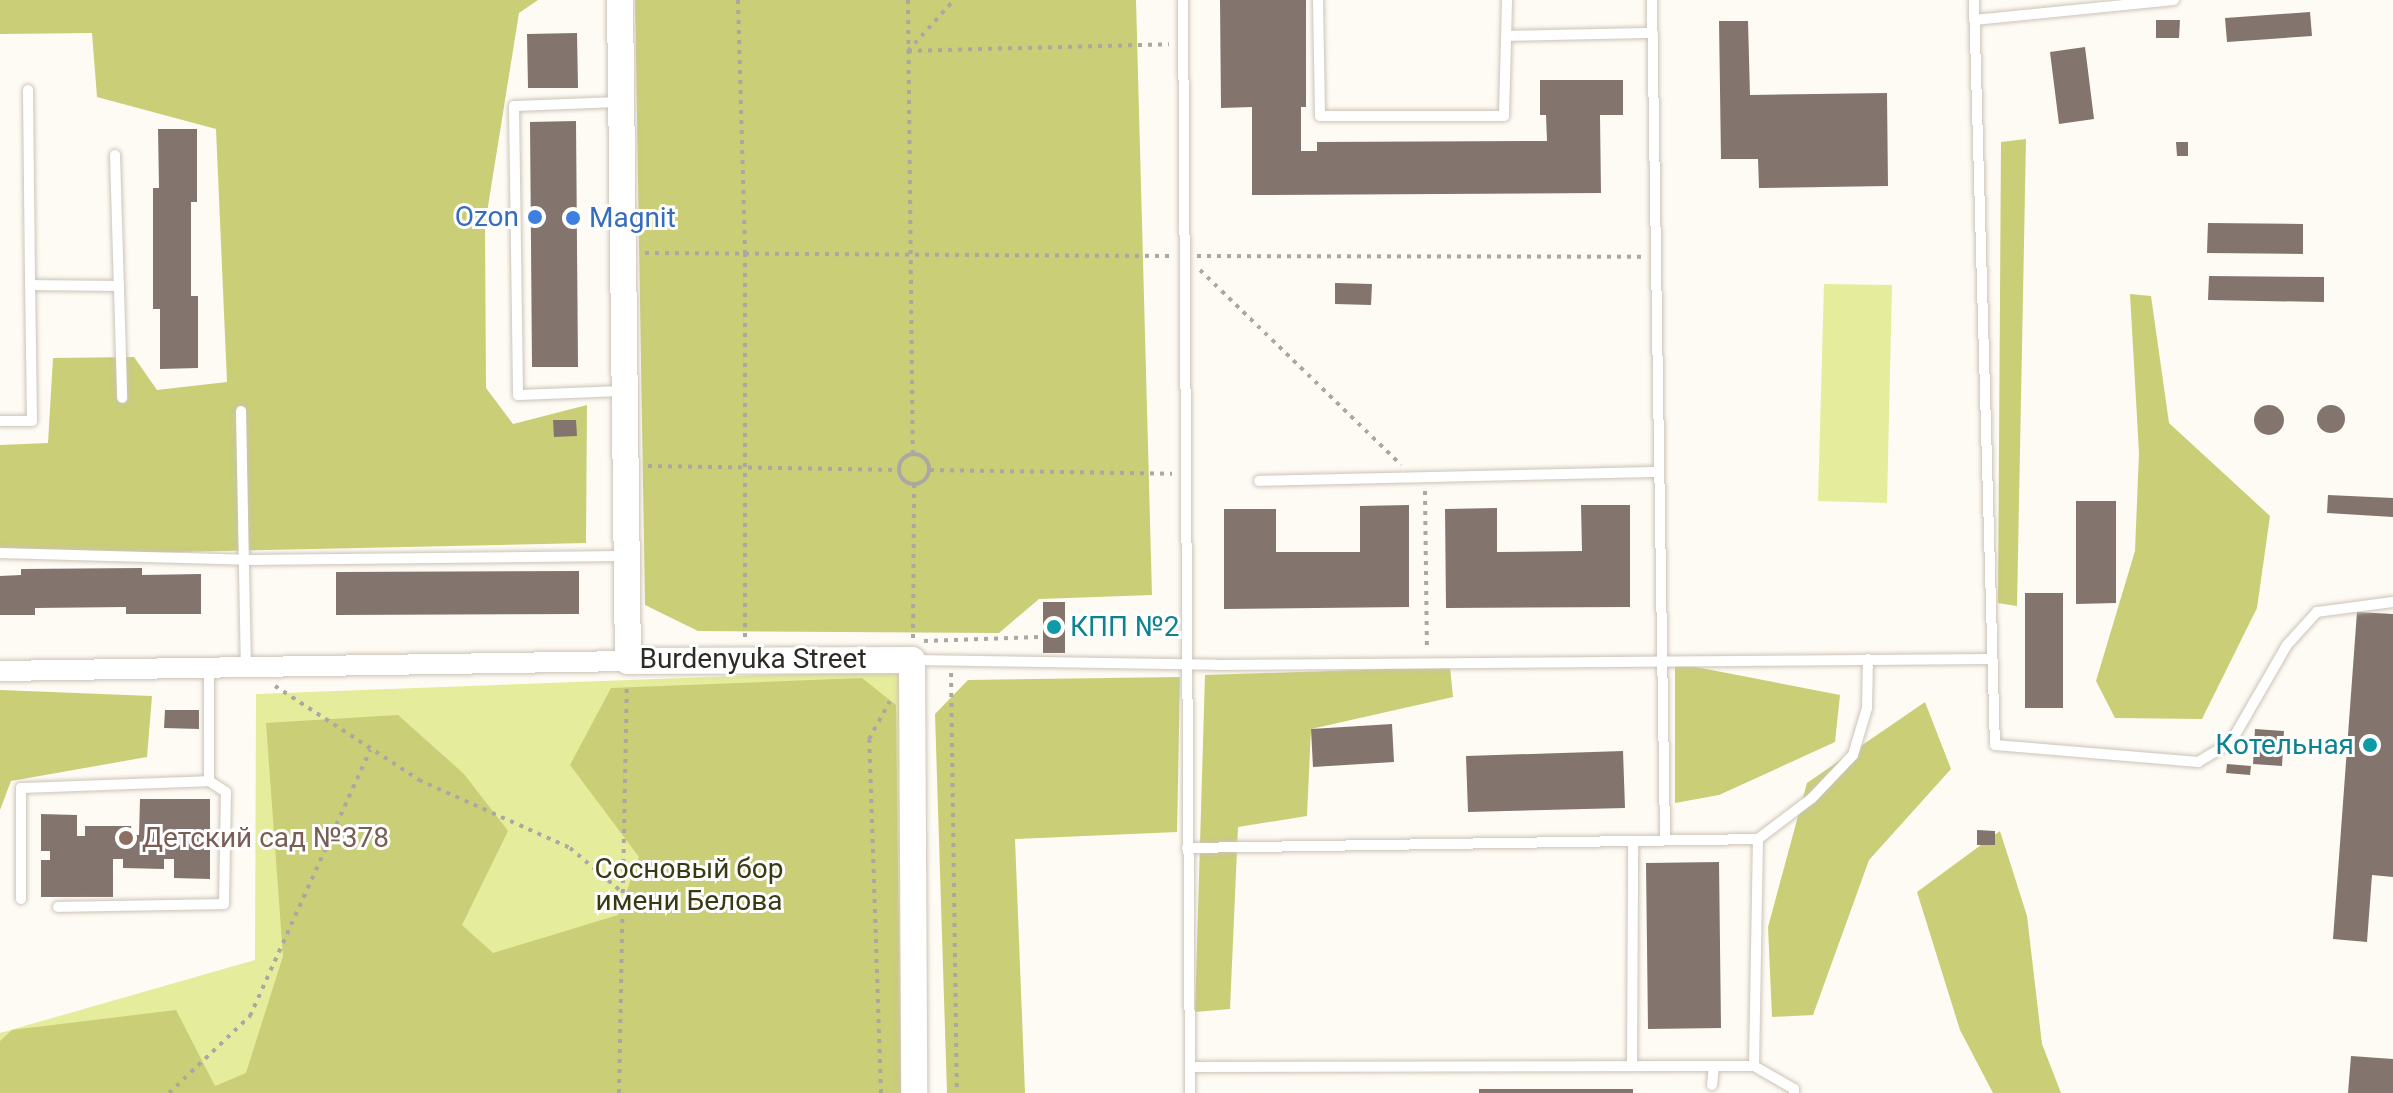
<!DOCTYPE html>
<html>
<head>
<meta charset="utf-8">
<style>
	body { margin:0 }
	#map { position:relative; width:2393px; height:1093px; overflow:hidden; background:#fefbf5; font-family:Roboto,sans-serif }
	div>[style] { position:absolute }
	.green>* { inset:0; background:#e5ec9b }
	.forest>* { inset:0; background:#c9ce77 }
	.building>* { inset:0; background:#83756e }
	.round { border-radius:50% }
	.path>* { height:4px; margin-top:-2px; transform-origin:0; background:repeating-linear-gradient(90deg,#aba8a2 0 4px,transparent 0 10px) }
	.path>.ring { margin:-2px; padding:0; box-sizing:content-box; background:none; border:4px solid #aba8a2; border-radius:50% }
	.roads { filter:drop-shadow(0 0 2px #ccc3b6) drop-shadow(0 0 2px #ccc3b6) }
	.service>* { height:10px; margin:-5px; padding:0 5px; transform-origin:5px; border-radius:5px; background:#fff }
	.minor>* { height:20px; margin:-10px; padding:0 10px; transform-origin:10px; border-radius:10px; background:#fff }
	.tertiary>* { height:26px; margin:-13px; padding:0 13px; transform-origin:13px; border-radius:13px; background:#fff }
	.dots>* { width:22px; height:22px; translate:-50% -50%; box-sizing:border-box; border:4px solid #fff; border-radius:50% }
	span { translate:-50% -50%; white-space:nowrap; text-align:center; line-height:1.15; -webkit-text-stroke:6px #fff; paint-order:stroke }
	.shop-label { font-size:28px; color:#366cbe }
	.right { translate:-100% -50%; text-align:right }
	.left { translate:0 -50%; text-align:left }
	.culture-label { font-size:28px; color:#0d838f }
	.street-label { font-size:28px; color:#2e2b26 }
	.education-label { font-size:28px; color:#785e54 }
	.park-label { font-size:28px; color:#383a14 }
</style>
</head>
<body>
<div id="map">
	<div class="green">
		<i style="clip-path:polygon(1824px 284px,1892px 285px,1887px 503px,1818px 501px)"></i>
		<i style="clip-path:polygon(899px 670px,904px 1093px,0 1093px,0 1033px,255px 960px,256px 694px)"></i>
	</div>
	<div class="forest">
		<i style="clip-path:polygon(0 0,538px 0,519px 13px,485px 225px,486px 388px,513px 424px,587px 405px,586px 543px,0 556px,0 445px,48px 443px,53px 358px,134px 357px,157px 390px,227px 382px,216px 129px,97px 97px,92px 33px,0 34px)"></i>
		<i style="clip-path:polygon(635px 0,1136px 0,1152px 595px,1039px 599px,999px 633px,698px 631px,645px 605px)"></i>
		<i style="clip-path:polygon(2026px 139px,2017px 606px,1998px 603px,2001px 142px)"></i>
		<i style="clip-path:polygon(2130px 294px,2151px 296px,2169px 423px,2270px 516px,2257px 608px,2202px 719px,2115px 718px,2096px 681px,2135px 551px,2139px 453px)"></i>
		<i style="clip-path:polygon(1675px 663px,1840px 695px,1835px 742px,1719px 795px,1675px 803px)"></i>
		<i style="clip-path:polygon(1450px 667px,1453px 697px,1311px 729px,1307px 816px,1238px 827px,1230px 1009px,1195px 1012px,1205px 675px)"></i>
		<i style="clip-path:polygon(1180px 677px,1177px 832px,1015px 839px,1025px 1093px,947px 1093px,935px 714px,968px 680px)"></i>
		<i style="clip-path:polygon(862px 678px,896px 705px,901px 1093px,0 1093px,0 1041px,12px 1030px,176px 1010px,215px 1086px,246px 1073px,283px 956px,266px 723px,398px 715px,464px 774px,508px 831px,462px 925px,493px 953px,618px 915px,639px 857px,570px 765px,611px 688px)"></i>
		<i style="clip-path:polygon(0 690px,152px 696px,147px 757px,11px 781px,0 810px)"></i>
		<i style="clip-path:polygon(1925px 702px,1951px 769px,1869px 860px,1813px 1015px,1772px 1017px,1768px 927px,1807px 783px)"></i>
		<i style="clip-path:polygon(2000px 831px,2027px 916px,2042px 1044px,2061px 1093px,1993px 1093px,1960px 1030px,1917px 892px)"></i>
	</div>
	<div class="building">
		<i style="clip-path:polygon(1220px 0,1306px 0,1306px 107px,1301px 107px,1301px 151px,1317px 151px,1317px 142px,1547px 141px,1546px 115px,1540px 115px,1540px 80px,1623px 80px,1623px 115px,1600px 115px,1601px 193px,1252px 195px,1252px 107px,1221px 108px)"></i>
		<i style="clip-path:polygon(2310px 12px,2312px 36px,2227px 42px,2225px 18px)"></i>
		<i style="clip-path:polygon(2156px 20px,2180px 20px,2179px 38px,2156px 38px)"></i>
		<i style="clip-path:polygon(1719px 21px,1748px 21px,1750px 95px,1887px 93px,1888px 186px,1759px 188px,1758px 159px,1721px 159px)"></i>
		<i style="clip-path:polygon(577px 33px,578px 88px,528px 88px,527px 34px)"></i>
		<i style="clip-path:polygon(2085px 47px,2094px 119px,2059px 124px,2050px 52px)"></i>
		<i style="clip-path:polygon(576px 121px,578px 367px,532px 367px,530px 122px)"></i>
		<i style="clip-path:polygon(158px 129px,197px 129px,197px 202px,191px 202px,191px 296px,198px 296px,198px 368px,160px 369px,160px 309px,153px 309px,153px 188px,159px 188px)"></i>
		<i style="clip-path:polygon(2176px 142px,2188px 142px,2188px 156px,2177px 156px)"></i>
		<i style="clip-path:polygon(2208px 223px,2303px 224px,2303px 254px,2207px 253px)"></i>
		<i style="clip-path:polygon(2209px 276px,2324px 277px,2324px 302px,2208px 300px)"></i>
		<i style="clip-path:polygon(1335px 283px,1372px 284px,1371px 305px,1335px 304px)"></i>
		<i class="round" style="left:2317px;top:405px;width:28px;height:28px"></i>
		<i class="round" style="left:2254px;top:405px;width:30px;height:30px"></i>
		<i style="clip-path:polygon(553px 420px,576px 420px,577px 436px,554px 437px)"></i>
		<i style="clip-path:polygon(2328px 495px,2393px 498px,2393px 517px,2327px 513px)"></i>
		<i style="clip-path:polygon(2076px 501px,2116px 501px,2116px 603px,2076px 604px)"></i>
		<i style="clip-path:polygon(1409px 505px,1409px 607px,1224px 609px,1224px 509px,1276px 509px,1276px 552px,1360px 552px,1360px 506px)"></i>
		<i style="clip-path:polygon(1581px 505px,1630px 505px,1630px 607px,1446px 608px,1445px 509px,1497px 508px,1497px 552px,1582px 551px)"></i>
		<i style="clip-path:polygon(142px 568px,142px 575px,201px 574px,201px 614px,126px 614px,126px 607px,35px 608px,35px 615px,0 615px,0 576px,21px 575px,21px 569px)"></i>
		<i style="clip-path:polygon(579px 571px,579px 614px,336px 615px,336px 572px)"></i>
		<i style="clip-path:polygon(2025px 593px,2063px 593px,2063px 708px,2025px 708px)"></i>
		<i style="clip-path:polygon(1043px 602px,1065px 602px,1065px 653px,1043px 653px)"></i>
		<i style="clip-path:polygon(2357px 612px,2393px 614px,2393px 877px,2372px 875px,2367px 942px,2333px 939px)"></i>
		<i style="clip-path:polygon(165px 710px,199px 710px,199px 729px,164px 728px)"></i>
		<i style="clip-path:polygon(1392px 724px,1394px 762px,1313px 767px,1311px 729px)"></i>
		<i style="clip-path:polygon(2255px 729px,2284px 731px,2282px 766px,2253px 764px)"></i>
		<i style="clip-path:polygon(1623px 751px,1625px 808px,1468px 812px,1466px 756px)"></i>
		<i style="clip-path:polygon(2227px 764px,2251px 766px,2250px 775px,2226px 773px)"></i>
		<i style="clip-path:polygon(140px 799px,210px 799px,210px 836px,201px 836px,200px 844px,210px 844px,210px 879px,174px 878px,174px 859px,164px 859px,164px 869px,123px 868px,123px 859px,113px 859px,113px 897px,41px 897px,41px 860px,50px 860px,50px 851px,41px 851px,41px 814px,77px 815px,77px 836px,85px 836px,85px 826px,131px 826px,132px 835px,139px 835px)"></i>
		<i style="clip-path:polygon(1977px 830px,1995px 831px,1995px 845px,1977px 845px)"></i>
		<i style="clip-path:polygon(1719px 862px,1721px 1028px,1648px 1029px,1646px 863px)"></i>
		<i style="clip-path:polygon(2351px 1056px,2393px 1059px,2393px 1093px,2348px 1093px)"></i>
		<i style="clip-path:polygon(1479px 1089px,1633px 1089px,1633px 1093px,1479px 1093px)"></i>
	</div>
	<div class="path">
		<i style="left:738px;top:0;width:253px;rotate:88.4deg"></i>
		<i style="left:745px;top:253px;width:384px;rotate:90deg"></i>
		<i style="left:908px;top:0;width:454px;rotate:89.4deg"></i>
		<i style="left:908px;top:51px;width:261px;rotate:-1.5deg"></i>
		<i style="left:908px;top:51px;width:69px;rotate:-48deg"></i>
		<i style="left:645px;top:253px;width:528px;rotate:0.33deg"></i>
		<i style="left:1197px;top:256px;width:448px;rotate:0.1deg"></i>
		<i style="left:1200px;top:270px;width:280px;rotate:44.1deg"></i>
		<i class="ring" style="left:899px;top:454px;width:26px;height:26px"></i>
		<i style="left:648px;top:466px;width:251px;rotate:0.9deg"></i>
		<i style="left:930px;top:470px;width:242px;rotate:0.9deg"></i>
		<i style="left:1425px;top:491px;width:160px;rotate:89.3deg"></i>
		<i style="left:913px;top:638px;width:153px;rotate:-89.6deg"></i>
		<i style="left:924px;top:641px;width:115px;rotate:-2deg"></i>
		<i style="left:951px;top:673px;width:420px;rotate:89.2deg"></i>
		<i style="left:275px;top:686px;width:172px;rotate:33.1deg"></i>
		<i style="left:419px;top:780px;width:166px;rotate:24.2deg"></i>
		<i style="left:570px;top:848px;width:70px;rotate:40.3deg"></i>
		<i style="left:169px;top:1093px;width:112px;rotate:-43.5deg"></i>
		<i style="left:250px;top:1016px;width:292px;rotate:-65.7deg"></i>
		<i style="left:619px;top:1093px;width:410px;rotate:-88.9deg"></i>
		<i style="left:881px;top:1093px;width:354px;rotate:-91.9deg"></i>
		<i style="left:869px;top:739px;width:43px;rotate:-61.1deg"></i>
	</div>
	<div class="roads">
		<div class="service">
			<i style="left:1183px;top:0;width:1093px;rotate:89.63deg"></i>
			<i style="left:1318px;top:0;width:116px;rotate:89deg"></i>
			<i style="left:1320px;top:116px;width:184px"></i>
			<i style="left:1504px;top:116px;width:116px;rotate:-88.5deg"></i>
			<i style="left:1652px;top:0;width:840px;rotate:89.11deg"></i>
			<i style="left:1974px;top:0;width:745px;rotate:88.39deg"></i>
			<i style="left:1995px;top:745px;width:204px;rotate:4.8deg"></i>
			<i style="left:2198px;top:762px;width:39px;rotate:-31deg"></i>
			<i style="left:2231px;top:742px;width:112px;rotate:-60deg"></i>
			<i style="left:2287px;top:645px;width:45px;rotate:-47.7deg"></i>
			<i style="left:2317px;top:612px;width:77px;rotate:-7.5deg"></i>
			<i style="left:1974px;top:20px;width:201px;rotate:-5.7deg"></i>
			<i style="left:1507px;top:36px;width:146px;rotate:-1.2deg"></i>
			<i style="left:28px;top:90px;width:195px;rotate:89.4deg"></i>
			<i style="left:30px;top:285px;width:89px;rotate:0.6deg"></i>
			<i style="left:620px;top:102px;width:106px;rotate:177.8deg"></i>
			<i style="left:514px;top:106px;width:289px;rotate:89.2deg"></i>
			<i style="left:518px;top:395px;width:105px;rotate:-2.2deg"></i>
			<i style="left:115px;top:155px;width:243px;rotate:88.3deg"></i>
			<i style="left:241px;top:411px;width:256px;rotate:88.9deg"></i>
			<i style="left:0;top:421px;width:32px"></i>
			<i style="left:32px;top:421px;width:136px;rotate:-90.8deg"></i>
			<i style="left:1259px;top:481px;width:400px;rotate:-1.3deg"></i>
			<i style="left:0;top:553px;width:246px;rotate:1.6deg"></i>
			<i style="left:246px;top:560px;width:378px;rotate:-0.6deg"></i>
			<i style="left:914px;top:660px;width:302px;rotate:0.9deg"></i>
			<i style="left:1216px;top:665px;width:775px;rotate:-0.44deg"></i>
			<i style="left:1187px;top:848px;width:571px;rotate:-0.9deg"></i>
			<i style="left:21px;top:899px;width:111px;rotate:-90deg"></i>
			<i style="left:21px;top:788px;width:188px;rotate:-2.1deg"></i>
			<i style="left:209px;top:781px;width:113px;rotate:-90deg"></i>
			<i style="left:58px;top:907px;width:166px;rotate:-1deg"></i>
			<i style="left:224px;top:904px;width:112px;rotate:-89deg"></i>
			<i style="left:226px;top:792px;width:20px;rotate:-147deg"></i>
			<i style="left:1632px;top:1066px;width:225px;rotate:-89.7deg"></i>
			<i style="left:1754px;top:1066px;width:46px;rotate:29.9deg"></i>
			<i style="left:1794px;top:1089px;width:4px;rotate:90deg"></i>
			<i style="left:1190px;top:1067px;width:524px;rotate:-0.11deg"></i>
			<i style="left:1712px;top:1085px;width:19px;rotate:-84deg"></i>
			<i style="left:1714px;top:1066px;width:40px"></i>
			<i style="left:1754px;top:1066px;width:227px;rotate:-89deg"></i>
			<i style="left:1758px;top:839px;width:68px;rotate:-37.2deg"></i>
			<i style="left:1812px;top:798px;width:59px;rotate:-46.4deg"></i>
			<i style="left:1853px;top:755px;width:49px;rotate:-73.4deg"></i>
			<i style="left:1867px;top:708px;width:49px;rotate:-88.8deg"></i>
		</div>
		<div class="minor">
			<i style="left:0;top:671px;width:628px;rotate:-0.91deg"></i>
		</div>
		<div class="tertiary">
			<i style="left:620px;top:0;width:661px;rotate:89.31deg"></i>
			<i style="left:628px;top:661px;width:284px;rotate:-0.2deg"></i>
			<i style="left:912px;top:660px;width:433px;rotate:89.7deg"></i>
		</div>
	</div>
	<div class="dots">
		<i style="left:535px;top:217px;background:#3f7fe0"></i>
		<i style="left:573px;top:218px;background:#3f7fe0"></i>
		<i style="left:1054px;top:627px;background:#0f9aa8"></i>
		<i style="left:2370px;top:745px;background:#0f9aa8"></i>
		<i style="left:126px;top:838px;background:#8d6e63"></i>
	</div>
	<div class="shop-label">
		<span class="right" style="left:519px;top:217px">Ozon</span>
		<span class="left" style="left:589px;top:218px">Magnit</span>
	</div>
	<div class="culture-label">
		<span class="left" style="left:1070px;top:627px">КПП №2</span>
		<span class="right" style="left:2354px;top:745px">Котельная</span>
	</div>
	<div class="street-label">
		<span style="left:753px;top:659px">Burdenyuka Street</span>
	</div>
	<div class="education-label">
		<span class="left" style="left:142px;top:838px">Детский сад №378</span>
	</div>
	<div class="park-label">
		<span style="left:689px;top:885px">Сосновый бор<br>имени Белова</span>
	</div>
</div>
</body>
</html>
